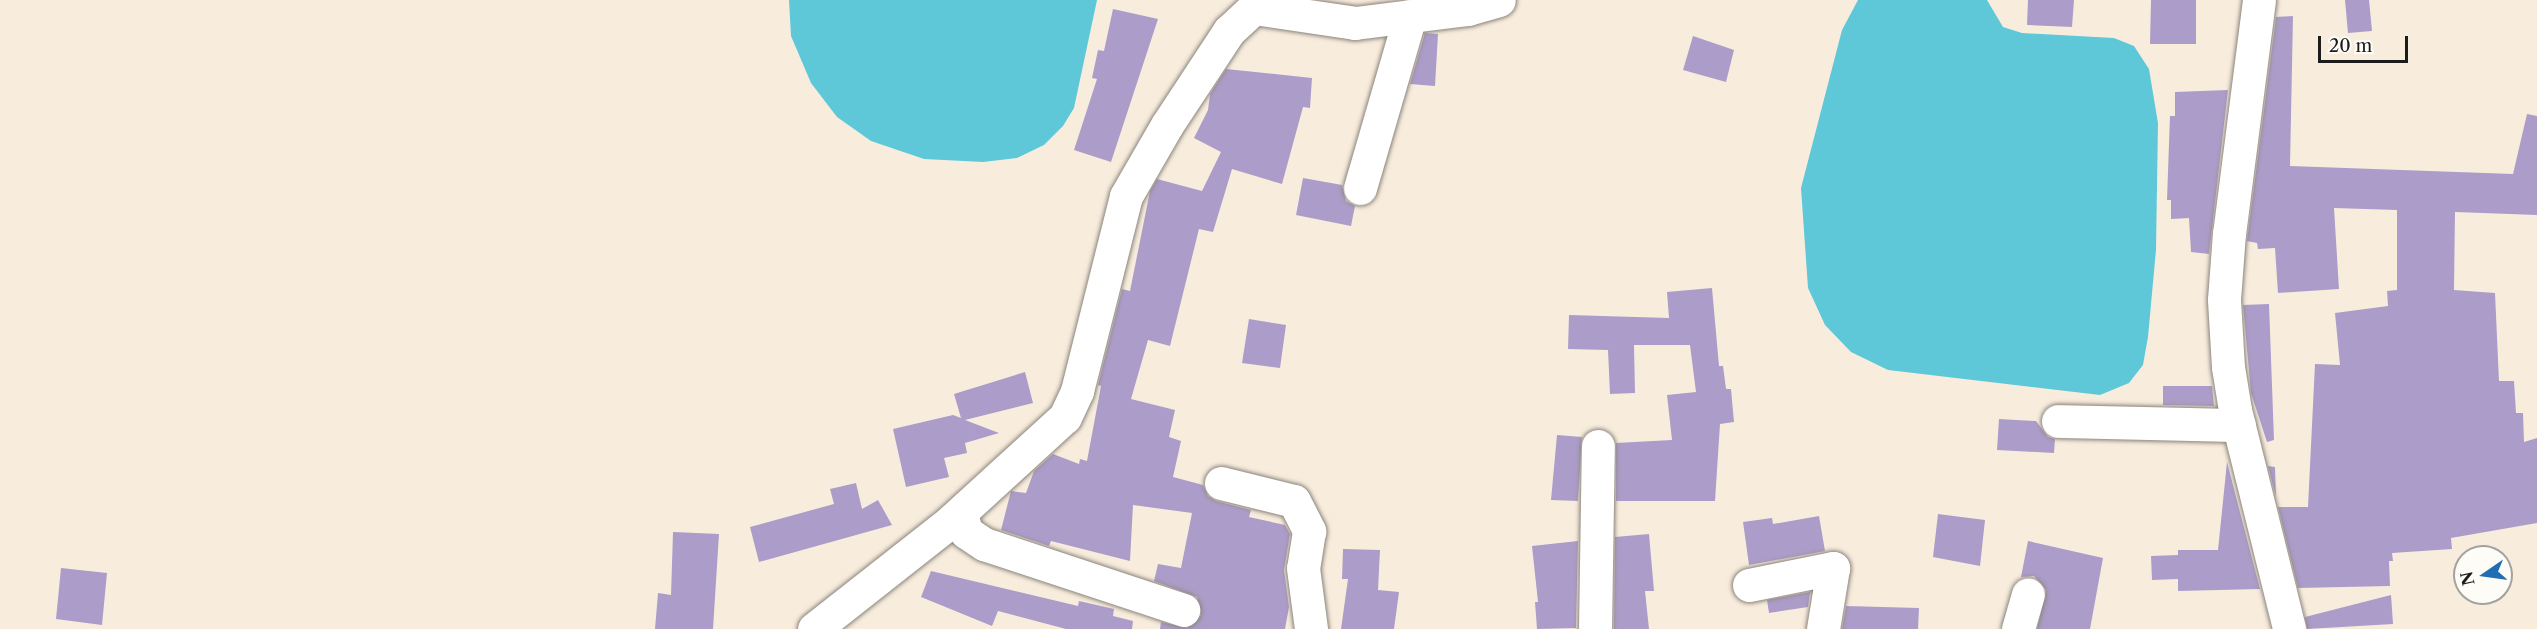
<!DOCTYPE html>
<html>
<head>
<meta charset="utf-8">
<style>
	body { margin:0 }
	#map { position:relative; width:2537px; height:629px; overflow:hidden; background:#f8eddd; font-family:"Libre Caslon Text",serif }
	div>[style] { position:absolute }
	.water>* { inset:0; background:#5ec8d9 }
	.building>* { inset:0; background:#ac9cc9 }
	.roads { filter:drop-shadow(0 0 2px #8a847c) drop-shadow(0 0 2px #8a847c) }
	.minor>* { height:33px; margin:-16.5px; padding:0 16.5px; transform-origin:16.5px; border-radius:16.5px; background:#fff }
	span { translate:-50% -50%; white-space:nowrap; text-align:center; line-height:1.15; -webkit-text-stroke:4.5px #fdfcf7; paint-order:stroke }
	.north { position:absolute; left:2453px; top:545px; width:60px; height:60px; box-sizing:border-box; background:#fdfcf7; border:2px solid #a3a29f; border-radius:50%; rotate:257deg; font-size:16px; font-weight:700; line-height:24px; text-align:center; color:#1c1c1c }
	.north::after { content:''; display:block; margin:auto; width:21px; height:27px; background:#1f6fb2; clip-path:polygon(50% 0,100% 100%,50% 72%,0 100%) }
	.scale { position:absolute; left:2318px; top:36px; width:90px; height:27px; box-sizing:border-box; border:3px solid #1c1c1c; border-top:0; padding-left:8px; font-size:18px; line-height:21px; white-space:nowrap; color:#1c1c1c; -webkit-text-stroke:4px #fdfcf7; paint-order:stroke }
</style>
</head>
<body>
<div id="map">
	<div class="water">
		<i style="clip-path:polygon(789px 0,1097px 0,1074px 108px,1063px 126px,1044px 145px,1017px 158px,983px 162px,924px 159px,871px 141px,837px 117px,811px 83px,791px 36px)"></i>
		<i style="clip-path:polygon(1858px 0,1987px 0,2003px 27px,2022px 33px,2114px 38px,2134px 46px,2149px 69px,2158px 123px,2156px 250px,2148px 337px,2143px 365px,2129px 383px,2100px 395px,1888px 370px,1851px 352px,1825px 325px,1808px 288px,1801px 188px,1842px 30px)"></i>
	</div>
	<div class="building">
		<i style="clip-path:polygon(2028px 0,2074px 0,2072px 27px,2027px 25px)"></i>
		<i style="clip-path:polygon(2151px 0,2196px 0,2196px 44px,2150px 44px)"></i>
		<i style="clip-path:polygon(2345px 0,2369px 0,2372px 31px,2348px 33px)"></i>
		<i style="clip-path:polygon(1113px 9px,1158px 19px,1111px 162px,1074px 150px,1097px 79px,1092px 78px,1098px 50px,1104px 51px)"></i>
		<i style="clip-path:polygon(2293px 16px,2290px 166px,2513px 174px,2527px 114px,2537px 116px,2537px 215px,2455px 212px,2454px 290px,2495px 293px,2499px 381px,2514px 381px,2516px 413px,2523px 413px,2524px 442px,2537px 438px,2537px 523px,2451px 538px,2452px 549px,2392px 553px,2393px 561px,2389px 561px,2390px 586px,2298px 588px,2278px 507px,2308px 507px,2315px 364px,2340px 365px,2335px 313px,2388px 306px,2387px 291px,2397px 290px,2397px 210px,2334px 208px,2339px 289px,2278px 293px,2275px 248px,2258px 249px,2257px 243px,2247px 241px,2276px 17px)"></i>
		<i style="clip-path:polygon(1425px 33px,1438px 34px,1435px 86px,1410px 84px)"></i>
		<i style="clip-path:polygon(1693px 36px,1734px 50px,1726px 82px,1683px 70px)"></i>
		<i style="clip-path:polygon(1226px 69px,1312px 78px,1310px 108px,1303px 107px,1282px 184px,1232px 169px,1213px 232px,1199px 229px,1170px 346px,1148px 340px,1131px 399px,1175px 410px,1169px 437px,1181px 441px,1173px 477px,1203px 485px,1208px 496px,1216px 501px,1251px 510px,1249px 517px,1285px 525px,1290px 534px,1284px 570px,1289px 607px,1285px 629px,1160px 629px,1161px 622px,1187px 628px,1201px 615px,1197px 597px,1154px 581px,1158px 564px,1181px 568px,1192px 513px,1133px 505px,1130px 561px,1051px 541px,1049px 546px,1001px 530px,1011px 491px,1026px 493px,1034px 471px,1053px 454px,1079px 464px,1080px 459px,1087px 461px,1101px 386px,1098px 385px,1122px 289px,1130px 291px,1150px 191px,1157px 179px,1202px 191px,1221px 152px,1194px 138px,1208px 110px,1210px 94px)"></i>
		<i style="clip-path:polygon(2228px 90px,2209px 254px,2191px 252px,2189px 218px,2171px 219px,2171px 200px,2167px 200px,2170px 116px,2175px 116px,2175px 92px)"></i>
		<i style="clip-path:polygon(1303px 178px,1342px 185px,1346px 201px,1355px 206px,1351px 226px,1296px 215px)"></i>
		<i style="clip-path:polygon(1712px 288px,1719px 366px,1723px 366px,1726px 389px,1731px 389px,1734px 422px,1720px 424px,1715px 501px,1616px 501px,1616px 443px,1672px 440px,1667px 395px,1696px 392px,1690px 345px,1634px 345px,1635px 393px,1610px 394px,1608px 350px,1568px 349px,1569px 315px,1669px 318px,1667px 292px)"></i>
		<i style="clip-path:polygon(2269px 304px,2274px 440px,2267px 442px,2251px 393px,2243px 305px)"></i>
		<i style="clip-path:polygon(1249px 319px,1286px 325px,1280px 368px,1242px 363px)"></i>
		<i style="clip-path:polygon(1025px 372px,1033px 403px,965px 420px,999px 433px,965px 443px,967px 453px,944px 458px,949px 477px,906px 487px,893px 429px,953px 415px,961px 418px,954px 394px)"></i>
		<i style="clip-path:polygon(2163px 386px,2212px 386px,2214px 406px,2163px 405px)"></i>
		<i style="clip-path:polygon(1999px 419px,2036px 421px,2048px 437px,2055px 439px,2054px 453px,1997px 450px)"></i>
		<i style="clip-path:polygon(1557px 435px,1582px 437px,1578px 501px,1551px 500px)"></i>
		<i style="clip-path:polygon(2227px 462px,2260px 589px,2178px 591px,2178px 579px,2152px 580px,2151px 556px,2178px 555px,2178px 550px,2218px 550px)"></i>
		<i style="clip-path:polygon(2268px 466px,2275px 467px,2276px 497px)"></i>
		<i style="clip-path:polygon(856px 483px,862px 509px,878px 500px,892px 525px,759px 562px,750px 527px,834px 504px,830px 489px)"></i>
		<i style="clip-path:polygon(1938px 514px,1985px 520px,1980px 566px,1933px 557px)"></i>
		<i style="clip-path:polygon(1819px 516px,1825px 551px,1749px 565px,1743px 522px,1772px 518px,1773px 524px)"></i>
		<i style="clip-path:polygon(673px 532px,719px 534px,713px 629px,655px 629px,658px 593px,671px 595px)"></i>
		<i style="clip-path:polygon(1649px 534px,1654px 591px,1645px 591px,1649px 629px,1614px 629px,1615px 537px)"></i>
		<i style="clip-path:polygon(1578px 541px,1576px 628px,1537px 629px,1535px 602px,1538px 602px,1532px 546px)"></i>
		<i style="clip-path:polygon(2028px 541px,2103px 558px,2090px 629px,2037px 629px,2046px 590px,2034px 576px,2021px 577px)"></i>
		<i style="clip-path:polygon(1343px 549px,1380px 550px,1378px 590px,1399px 592px,1394px 629px,1341px 629px,1348px 579px,1342px 579px)"></i>
		<i style="clip-path:polygon(61px 568px,107px 573px,102px 625px,56px 619px)"></i>
		<i style="clip-path:polygon(931px 571px,1078px 606px,1079px 601px,1114px 609px,1113px 616px,1133px 621px,1132px 629px,1066px 629px,998px 611px,992px 626px,921px 597px)"></i>
		<i style="clip-path:polygon(1810px 592px,1808px 607px,1769px 613px,1767px 600px)"></i>
		<i style="clip-path:polygon(2391px 595px,2393px 624px,2307px 629px,2305px 617px)"></i>
		<i style="clip-path:polygon(1846px 606px,1919px 608px,1918px 629px,1842px 629px)"></i>
	</div>
	<div class="roads">
		<div class="minor">
			<i style="left:2259px;top:0;width:235px;rotate:97.3deg"></i>
			<i style="left:2229px;top:233px;width:67px;rotate:94.3deg"></i>
			<i style="left:2224px;top:300px;width:67px;rotate:86.6deg"></i>
			<i style="left:2228px;top:367px;width:44px;rotate:80.8deg"></i>
			<i style="left:2235px;top:410px;width:226px;rotate:76.1deg"></i>
			<i style="left:1360px;top:188px;width:179px;rotate:-73.8deg"></i>
			<i style="left:2058px;top:421px;width:181px;rotate:1.3deg"></i>
			<i style="left:1221px;top:483px;width:75px;rotate:13.9deg"></i>
			<i style="left:1294px;top:501px;width:34px;rotate:63deg"></i>
			<i style="left:1309px;top:531px;width:37px;rotate:99deg"></i>
			<i style="left:1303px;top:568px;width:62px;rotate:82.5deg"></i>
			<i style="left:961px;top:513px;width:20px;rotate:75deg"></i>
			<i style="left:966px;top:532px;width:22px;rotate:34deg"></i>
			<i style="left:984px;top:544px;width:210px;rotate:18.3deg"></i>
			<i style="left:1749px;top:585px;width:86px;rotate:-11.4deg"></i>
			<i style="left:1833px;top:568px;width:62px;rotate:99.3deg"></i>
			<i style="left:814px;top:629px;width:174px;rotate:-38.2deg"></i>
			<i style="left:951px;top:521px;width:154px;rotate:-42.4deg"></i>
			<i style="left:1065px;top:417px;width:29px;rotate:-65deg"></i>
			<i style="left:1077px;top:391px;width:201px;rotate:-75.9deg"></i>
			<i style="left:1126px;top:196px;width:82px;rotate:-60deg"></i>
			<i style="left:1167px;top:125px;width:113px;rotate:-56.6deg"></i>
			<i style="left:1229px;top:31px;width:34px;rotate:-43deg"></i>
			<i style="left:1254px;top:8px;width:102px;rotate:8.4deg"></i>
			<i style="left:1355px;top:23px;width:114px;rotate:-7.1deg"></i>
			<i style="left:1468px;top:9px;width:32px;rotate:-16deg"></i>
			<i style="left:1595px;top:629px;width:183px;rotate:-89.1deg"></i>
			<i style="left:2018px;top:629px;width:36px;rotate:-74deg"></i>
		</div>
	</div>
	<div class="north">N</div>
	<div class="scale">20 m</div>
</div>
</body>
</html>
